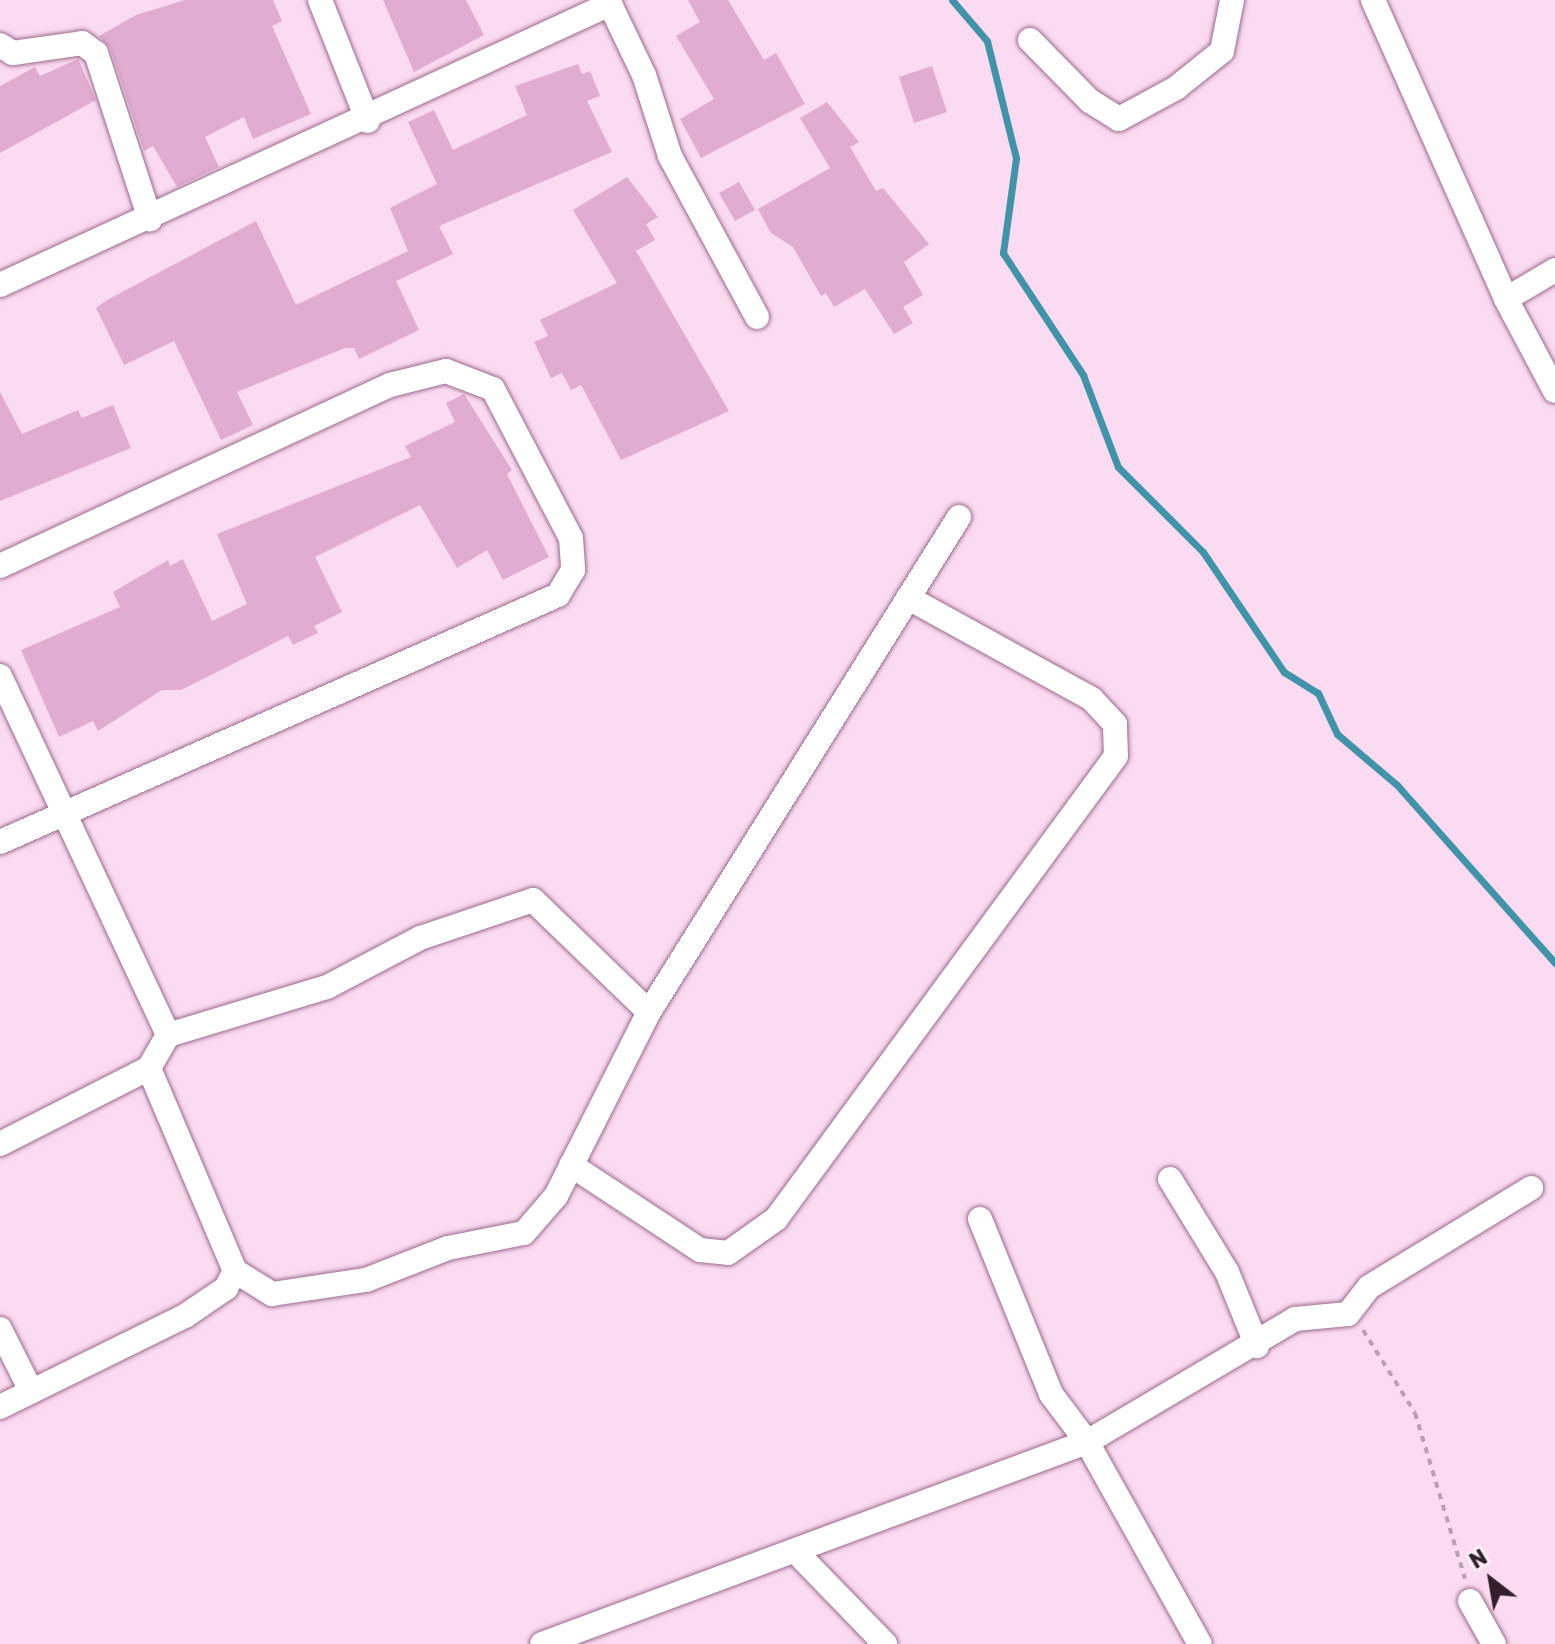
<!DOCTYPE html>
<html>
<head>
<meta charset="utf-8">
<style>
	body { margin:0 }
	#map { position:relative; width:1555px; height:1644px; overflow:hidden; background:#fbdbf1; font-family:Rubik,sans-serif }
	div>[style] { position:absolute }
	.stream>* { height:7px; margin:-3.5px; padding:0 3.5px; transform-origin:3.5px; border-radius:3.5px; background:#4094aa }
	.building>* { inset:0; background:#e0acd0 }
	.path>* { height:4px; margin-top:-2px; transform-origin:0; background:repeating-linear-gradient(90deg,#ba9eb1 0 6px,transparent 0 12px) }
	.roads { filter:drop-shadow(0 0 2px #9b6b8d) drop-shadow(0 0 2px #9b6b8d) }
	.minor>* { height:24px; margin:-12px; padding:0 12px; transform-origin:12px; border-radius:12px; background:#fff }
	span { translate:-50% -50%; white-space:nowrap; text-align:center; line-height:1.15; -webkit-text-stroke:8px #fbeff7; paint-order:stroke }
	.north { position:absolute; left:1451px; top:1540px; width:80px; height:80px; -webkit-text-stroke:6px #fbeff7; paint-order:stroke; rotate:329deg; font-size:22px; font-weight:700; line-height:32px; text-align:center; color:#321e2c }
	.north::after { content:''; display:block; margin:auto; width:28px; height:36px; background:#321e2c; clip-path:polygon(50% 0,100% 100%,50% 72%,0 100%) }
</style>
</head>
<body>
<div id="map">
	<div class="stream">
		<i style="left:952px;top:0;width:54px;rotate:49.5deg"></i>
		<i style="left:987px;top:41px;width:121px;rotate:76.1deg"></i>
		<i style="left:1016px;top:158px;width:96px;rotate:97.8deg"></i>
		<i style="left:1003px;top:253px;width:146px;rotate:56.7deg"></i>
		<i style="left:1083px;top:375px;width:98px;rotate:69.2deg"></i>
		<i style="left:1118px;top:467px;width:120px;rotate:45deg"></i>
		<i style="left:1203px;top:552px;width:145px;rotate:56deg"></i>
		<i style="left:1284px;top:672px;width:40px;rotate:32deg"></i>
		<i style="left:1318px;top:693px;width:45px;rotate:65.1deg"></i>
		<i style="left:1337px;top:734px;width:79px;rotate:40.4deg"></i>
		<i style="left:1397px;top:785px;width:238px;rotate:48.4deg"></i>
	</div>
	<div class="building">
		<i style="clip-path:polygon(185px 0,273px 0,282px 21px,272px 26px,311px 114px,253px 139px,244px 117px,205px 137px,219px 167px,177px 187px,153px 146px,144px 151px,110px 48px,99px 36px,136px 15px)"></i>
		<i style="clip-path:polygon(383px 0,466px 0,484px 35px,414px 72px)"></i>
		<i style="clip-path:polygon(688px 0,728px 0,764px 60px,776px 53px,805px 104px,701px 158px,680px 119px,714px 99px,676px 36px,700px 22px)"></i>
		<i style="clip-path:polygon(78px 59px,96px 100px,0 153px,0 86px,35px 67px,40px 76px)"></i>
		<i style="clip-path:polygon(578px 64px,582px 74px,590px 71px,600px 96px,587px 101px,612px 152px,439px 226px,453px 254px,396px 281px,419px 330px,359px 359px,354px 348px,345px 348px,237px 392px,253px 425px,221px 440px,174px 341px,124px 365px,96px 308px,107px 300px,256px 221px,296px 305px,408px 251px,390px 208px,437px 184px,408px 122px,434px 110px,453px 150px,527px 115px,515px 86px)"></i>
		<i style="clip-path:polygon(932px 66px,947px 112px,914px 123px,899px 77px)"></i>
		<i style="clip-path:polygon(827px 102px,859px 142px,850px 147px,876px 191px,883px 188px,929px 244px,904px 262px,923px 295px,903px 307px,913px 323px,894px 334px,865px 289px,834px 307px,826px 293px,821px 296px,793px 247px,771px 233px,758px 209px,830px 168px,800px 118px)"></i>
		<i style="clip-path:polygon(627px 177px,658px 217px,646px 224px,655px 240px,636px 251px,729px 411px,621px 460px,581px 385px,571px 390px,562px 373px,551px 378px,534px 342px,548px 336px,540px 320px,617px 283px,573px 210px)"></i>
		<i style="clip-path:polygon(739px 182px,755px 210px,735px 221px,719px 193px)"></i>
		<i style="clip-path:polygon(0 392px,22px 434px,78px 410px,82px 418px,113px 405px,131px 448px,0 501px)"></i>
		<i style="clip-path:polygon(464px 394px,512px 470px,507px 474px,549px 557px,503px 580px,487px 550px,457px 568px,420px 505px,315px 557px,342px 612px,314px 626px,318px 633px,293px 645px,288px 636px,181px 690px,162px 690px,98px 731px,93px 721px,59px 737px,21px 650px,120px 607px,113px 592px,168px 560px,170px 566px,183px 559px,212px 621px,247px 604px,217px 534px,411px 457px,405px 446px,455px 422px,446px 403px)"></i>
	</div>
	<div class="path">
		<i style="left:1363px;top:1330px;width:98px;rotate:57.9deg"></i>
		<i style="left:1415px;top:1413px;width:173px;rotate:73.2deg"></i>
	</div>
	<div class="roads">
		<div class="minor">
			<i style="left:320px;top:0;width:130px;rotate:68.4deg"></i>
			<i style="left:608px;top:0;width:83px;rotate:64.4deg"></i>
			<i style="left:644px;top:75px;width:85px;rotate:72.2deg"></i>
			<i style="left:670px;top:156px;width:183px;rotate:61.6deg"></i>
			<i style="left:1373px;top:0;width:327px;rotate:66deg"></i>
			<i style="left:1506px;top:299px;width:57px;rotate:-30.6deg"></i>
			<i style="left:1030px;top:40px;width:86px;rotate:45.5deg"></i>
			<i style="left:1090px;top:101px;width:34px;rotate:32deg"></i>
			<i style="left:1119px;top:119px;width:65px;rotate:-28.5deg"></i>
			<i style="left:1176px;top:88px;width:59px;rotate:-38.8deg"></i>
			<i style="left:1222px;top:51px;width:52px;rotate:-78.9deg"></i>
			<i style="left:0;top:45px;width:15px;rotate:32deg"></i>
			<i style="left:13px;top:53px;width:70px;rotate:-8.2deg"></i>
			<i style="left:82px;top:43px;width:17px;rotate:36deg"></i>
			<i style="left:96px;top:53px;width:175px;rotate:72deg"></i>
			<i style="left:0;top:285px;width:672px;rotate:-24.73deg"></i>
			<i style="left:1506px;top:299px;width:104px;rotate:62deg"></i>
			<i style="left:0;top:566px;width:430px;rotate:-24.9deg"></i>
			<i style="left:390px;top:385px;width:58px;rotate:-14deg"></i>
			<i style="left:446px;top:371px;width:50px;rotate:21deg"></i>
			<i style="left:493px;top:389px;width:168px;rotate:62.4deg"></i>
			<i style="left:571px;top:538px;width:32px;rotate:86deg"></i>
			<i style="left:573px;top:570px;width:29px;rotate:121deg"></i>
			<i style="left:558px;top:595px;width:610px;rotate:156.12deg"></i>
			<i style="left:0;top:676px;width:396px;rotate:64.9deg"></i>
			<i style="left:0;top:1144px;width:167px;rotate:-27deg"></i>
			<i style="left:149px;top:1068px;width:38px;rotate:-60deg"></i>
			<i style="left:168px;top:1035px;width:166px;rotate:-16.8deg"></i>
			<i style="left:327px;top:987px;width:105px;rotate:-27.8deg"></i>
			<i style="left:420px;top:938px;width:119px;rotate:-18.6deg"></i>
			<i style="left:533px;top:900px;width:161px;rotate:44deg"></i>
			<i style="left:571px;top:1165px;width:154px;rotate:33.4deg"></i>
			<i style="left:700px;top:1250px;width:28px;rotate:6deg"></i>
			<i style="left:728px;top:1253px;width:59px;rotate:-35.3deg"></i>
			<i style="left:776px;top:1219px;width:574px;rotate:-53.71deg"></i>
			<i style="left:1116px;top:756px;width:32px;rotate:-92deg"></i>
			<i style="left:1115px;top:724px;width:34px;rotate:-133deg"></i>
			<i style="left:1092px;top:699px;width:210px;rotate:-151.2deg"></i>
			<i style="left:1170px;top:1179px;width:109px;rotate:58.5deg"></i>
			<i style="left:1227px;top:1272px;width:80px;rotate:67.9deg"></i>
			<i style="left:980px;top:1219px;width:189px;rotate:67.9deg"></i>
			<i style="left:1051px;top:1394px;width:60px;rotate:53.1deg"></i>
			<i style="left:1087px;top:1442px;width:231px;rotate:60.8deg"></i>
			<i style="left:235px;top:1271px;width:44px;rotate:31.9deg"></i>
			<i style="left:272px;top:1294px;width:95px;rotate:-8.5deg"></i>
			<i style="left:366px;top:1280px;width:88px;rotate:-21.3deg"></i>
			<i style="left:448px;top:1248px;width:77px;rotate:-11.2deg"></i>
			<i style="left:524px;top:1233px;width:49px;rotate:-49.1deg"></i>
			<i style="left:556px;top:1196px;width:206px;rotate:-63.2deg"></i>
			<i style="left:649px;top:1012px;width:584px;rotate:-57.94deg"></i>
			<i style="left:0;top:1329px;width:69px;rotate:63.4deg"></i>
			<i style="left:0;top:1407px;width:206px;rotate:-26.2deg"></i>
			<i style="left:185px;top:1316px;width:50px;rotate:-34.3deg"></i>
			<i style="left:226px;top:1288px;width:19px;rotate:-62deg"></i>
			<i style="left:235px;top:1271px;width:220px;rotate:-113deg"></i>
			<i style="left:796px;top:1552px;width:128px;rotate:45.9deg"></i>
			<i style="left:1470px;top:1601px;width:49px;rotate:60.8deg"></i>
			<i style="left:542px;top:1644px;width:581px;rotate:-20.34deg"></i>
			<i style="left:1087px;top:1442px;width:242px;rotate:-30.6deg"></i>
			<i style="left:1295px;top:1319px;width:53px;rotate:-5.4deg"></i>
			<i style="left:1348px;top:1314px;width:34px;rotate:-52deg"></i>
			<i style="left:1369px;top:1287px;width:190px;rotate:-31.4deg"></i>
		</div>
	</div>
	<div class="north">N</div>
</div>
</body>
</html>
